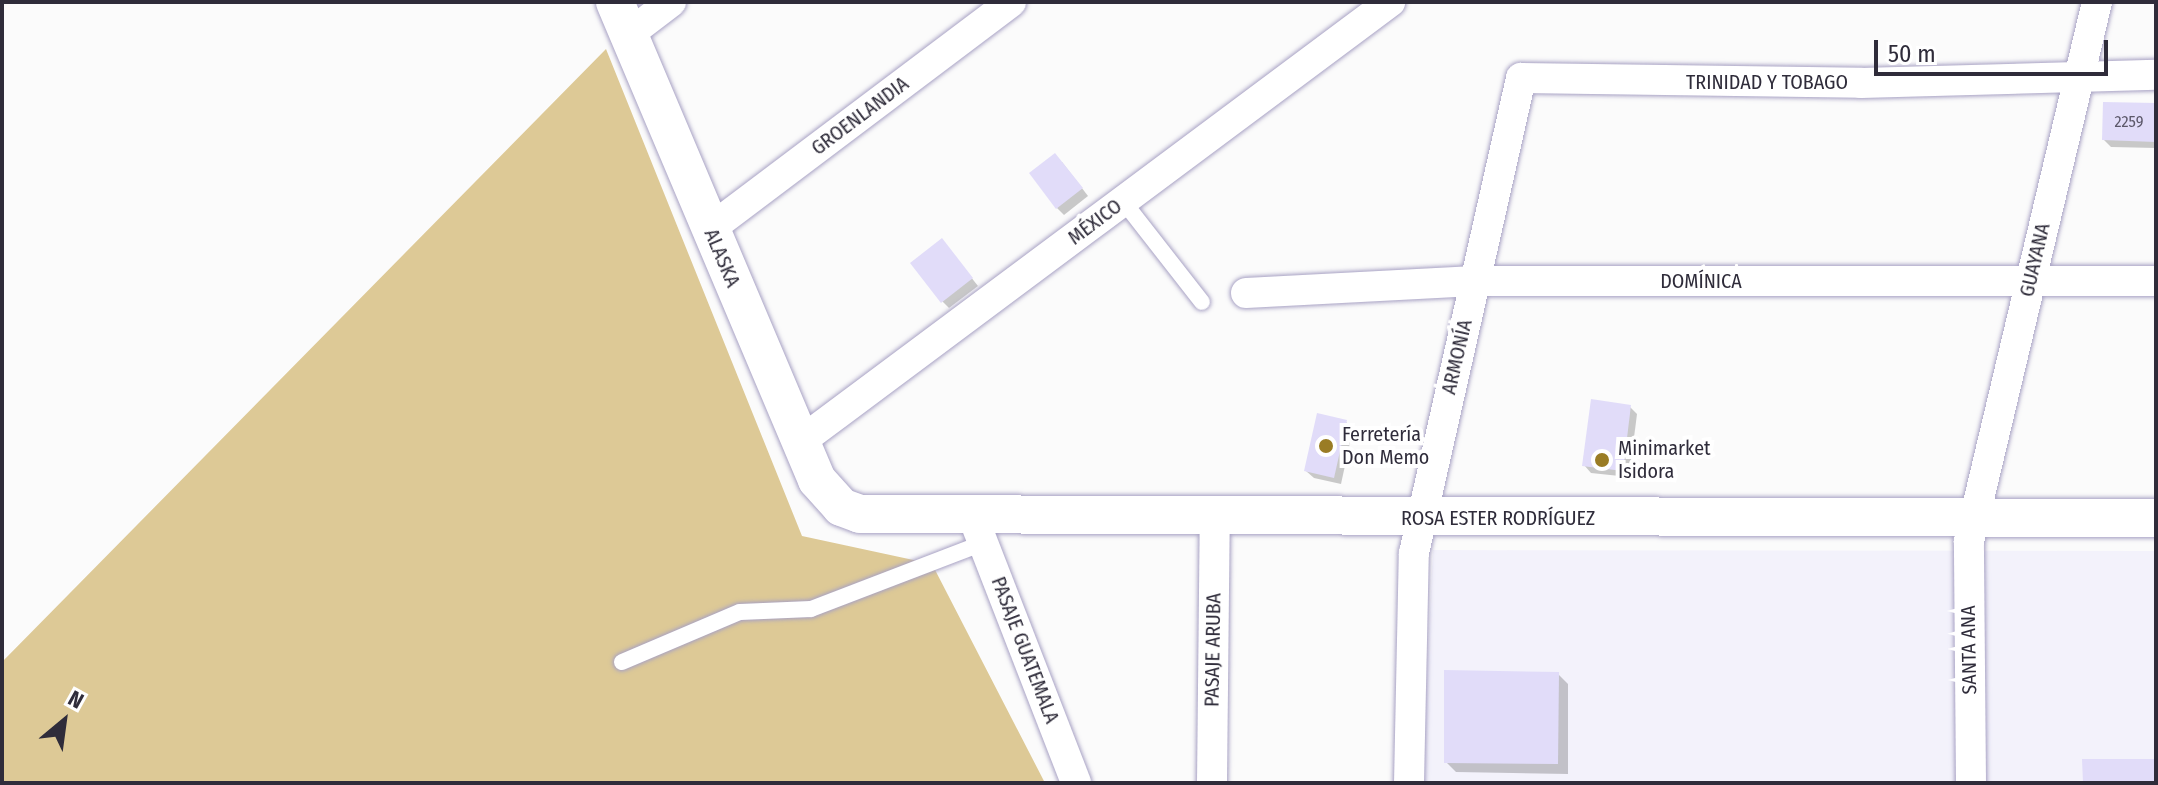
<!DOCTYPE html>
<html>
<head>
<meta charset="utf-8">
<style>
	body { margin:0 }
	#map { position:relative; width:2158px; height:785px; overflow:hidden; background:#fbfbfb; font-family:"Fira Sans Condensed",sans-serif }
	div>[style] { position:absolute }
	.built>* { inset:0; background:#f3f2fb }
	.green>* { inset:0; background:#ddc996 }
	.shadow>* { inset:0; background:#0003 }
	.building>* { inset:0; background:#e1dcf9 }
	.roads { filter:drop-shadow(0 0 2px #a8a2c4) drop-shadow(0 0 2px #a8a2c4) }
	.service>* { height:16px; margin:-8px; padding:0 8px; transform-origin:8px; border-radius:8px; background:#fff }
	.minor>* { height:30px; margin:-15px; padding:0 15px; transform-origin:15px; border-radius:15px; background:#fff }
	.tertiary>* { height:38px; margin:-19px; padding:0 19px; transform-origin:19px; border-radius:19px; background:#fff }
	.dots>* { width:22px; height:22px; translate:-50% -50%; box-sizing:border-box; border:4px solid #fff; border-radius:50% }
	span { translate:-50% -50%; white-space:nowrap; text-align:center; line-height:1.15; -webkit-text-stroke:8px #fff; paint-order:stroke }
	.number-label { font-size:16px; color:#5c586a }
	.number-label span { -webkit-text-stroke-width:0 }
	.street-label { font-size:20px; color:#2f2c3a }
	.poi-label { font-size:20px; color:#2f2c3a }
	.left { translate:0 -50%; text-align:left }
	.frame { position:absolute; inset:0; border:4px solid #2f2c3a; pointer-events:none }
	.north { position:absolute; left:24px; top:681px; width:80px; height:80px; -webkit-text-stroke:6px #fff; paint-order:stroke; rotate:29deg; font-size:22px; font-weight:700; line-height:32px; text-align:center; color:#2f2c3a }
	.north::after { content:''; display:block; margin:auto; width:28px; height:36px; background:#2f2c3a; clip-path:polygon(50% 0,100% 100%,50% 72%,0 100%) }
	.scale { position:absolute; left:1874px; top:40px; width:234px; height:36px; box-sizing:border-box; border:4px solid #2f2c3a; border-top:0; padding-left:10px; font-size:24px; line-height:28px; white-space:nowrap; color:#2f2c3a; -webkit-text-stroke:6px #fff; paint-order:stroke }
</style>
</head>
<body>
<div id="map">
	<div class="built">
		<i style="clip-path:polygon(1433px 550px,2156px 551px,2156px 783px,1422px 783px)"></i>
	</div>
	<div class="green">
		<i style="clip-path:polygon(606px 49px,802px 536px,932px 564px,1045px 783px,2px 783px,2px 662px)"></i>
	</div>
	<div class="shadow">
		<i style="clip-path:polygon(2156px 105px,2156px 148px,2111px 147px,2104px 140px)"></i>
		<i style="clip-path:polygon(1062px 162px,1088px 196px,1064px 215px,1057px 208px)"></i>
		<i style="clip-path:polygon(948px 248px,978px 286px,949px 308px,942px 301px)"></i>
		<i style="clip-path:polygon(1630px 407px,1637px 414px,1629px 477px,1591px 473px,1584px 465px)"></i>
		<i style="clip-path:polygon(1346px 422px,1353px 429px,1341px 484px,1314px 478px,1306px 471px)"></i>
		<i style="clip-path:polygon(1558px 674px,1568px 684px,1568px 774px,1456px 772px,1446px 762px)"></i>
	</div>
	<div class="building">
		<i style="clip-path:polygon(2103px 102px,2156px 103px,2156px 142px,2102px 140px)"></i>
		<i style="clip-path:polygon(1055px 153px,1083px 188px,1056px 209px,1029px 173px)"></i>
		<i style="clip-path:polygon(942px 238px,973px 278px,941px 303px,910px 263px)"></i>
		<i style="clip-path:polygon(1591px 399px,1631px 405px,1623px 471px,1582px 466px)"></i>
		<i style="clip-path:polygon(1317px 413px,1347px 420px,1334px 478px,1304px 471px)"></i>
		<i style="clip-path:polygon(1444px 670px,1559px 672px,1558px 764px,1444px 763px)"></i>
		<i style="clip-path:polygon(2082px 759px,2156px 759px,2156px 783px,2083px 783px)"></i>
	</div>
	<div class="roads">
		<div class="service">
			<i style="left:1123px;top:201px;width:128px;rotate:52deg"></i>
			<i style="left:622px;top:662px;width:128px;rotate:-23deg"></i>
			<i style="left:740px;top:612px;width:71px;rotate:-2.4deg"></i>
			<i style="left:811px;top:609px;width:184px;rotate:-21deg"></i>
		</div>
		<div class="minor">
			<i style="left:629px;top:34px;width:53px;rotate:-37.3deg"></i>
			<i style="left:710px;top:229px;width:377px;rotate:-37deg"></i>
			<i style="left:1246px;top:293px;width:229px;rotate:-3deg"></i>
			<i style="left:1475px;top:281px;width:681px"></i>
			<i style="left:801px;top:441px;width:735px;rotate:-36.7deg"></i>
			<i style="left:973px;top:517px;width:285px;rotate:68.8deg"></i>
			<i style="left:1212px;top:783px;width:266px;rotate:-89.4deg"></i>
			<i style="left:1409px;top:783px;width:230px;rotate:-88.8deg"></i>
			<i style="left:1414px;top:553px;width:487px;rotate:-77.3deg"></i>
			<i style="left:1521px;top:78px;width:340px;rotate:0.8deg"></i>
			<i style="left:1861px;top:83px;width:295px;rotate:-1.6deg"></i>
			<i style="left:1971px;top:783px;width:242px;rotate:-90.5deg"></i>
			<i style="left:1969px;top:541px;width:554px;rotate:-76.64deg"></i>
		</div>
		<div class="tertiary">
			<i style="left:615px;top:2px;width:519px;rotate:67.09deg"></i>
			<i style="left:817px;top:480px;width:36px;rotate:48deg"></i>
			<i style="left:841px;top:507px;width:20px;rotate:20deg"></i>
			<i style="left:860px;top:514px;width:1296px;rotate:0.18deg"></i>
		</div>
	</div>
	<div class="dots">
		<i style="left:1326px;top:446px;background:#9a7c25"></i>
		<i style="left:1602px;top:460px;background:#9a7c25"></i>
	</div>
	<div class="number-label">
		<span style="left:2129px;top:122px">2259</span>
	</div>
	<div class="street-label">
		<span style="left:1767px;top:82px">TRINIDAD Y TOBAGO</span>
		<span style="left:860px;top:116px;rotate:-37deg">GROENLANDIA</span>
		<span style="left:1095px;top:222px;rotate:-37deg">MÉXICO</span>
		<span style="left:722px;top:258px;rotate:67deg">ALASKA</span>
		<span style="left:2035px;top:260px;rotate:-77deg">GUAYANA</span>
		<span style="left:1701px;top:281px">DOMÍNICA</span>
		<span style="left:1457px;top:357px;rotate:-77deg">ARMONÍA</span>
		<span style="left:1498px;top:518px">ROSA ESTER RODRÍGUEZ</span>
		<span style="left:1025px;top:650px;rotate:69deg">PASAJE GUATEMALA</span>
		<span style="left:1213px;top:650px;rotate:-89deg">PASAJE ARUBA</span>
		<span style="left:1969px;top:650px;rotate:-91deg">SANTA ANA</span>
	</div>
	<div class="poi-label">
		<span class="left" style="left:1342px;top:446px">Ferretería<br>Don Memo</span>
		<span class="left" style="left:1618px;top:460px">Minimarket<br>Isidora</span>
	</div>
	<div class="frame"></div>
	<div class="north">N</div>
	<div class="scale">50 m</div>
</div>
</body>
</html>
